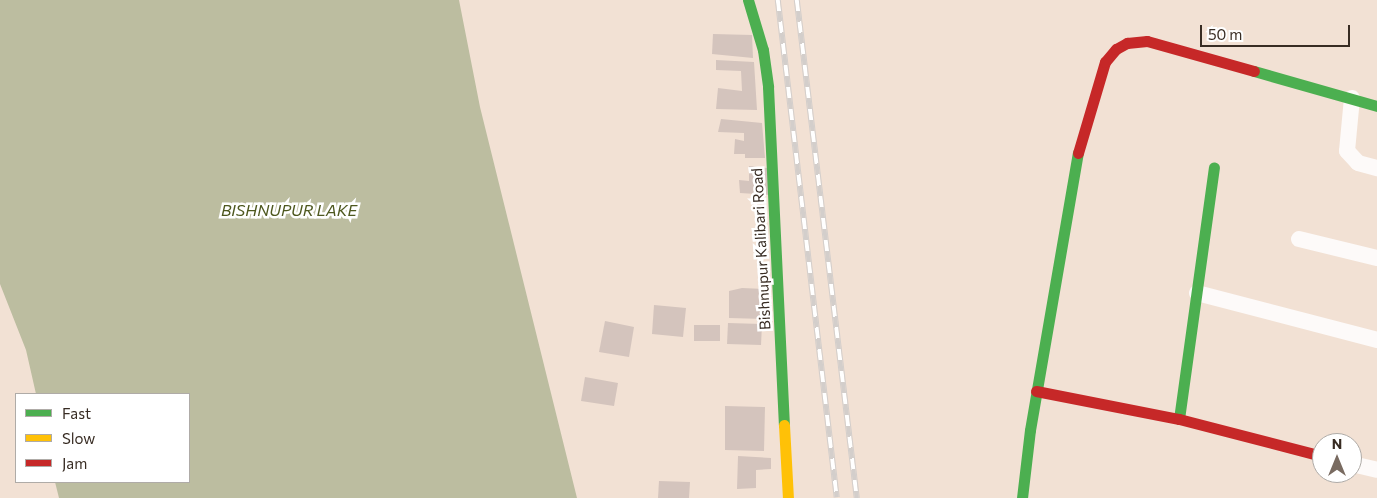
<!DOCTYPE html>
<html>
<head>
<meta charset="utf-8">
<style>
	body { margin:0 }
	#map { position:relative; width:1377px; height:498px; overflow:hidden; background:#f2e1d4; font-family:Commissioner,sans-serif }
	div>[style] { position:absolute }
	.water>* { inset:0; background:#bcbda0 }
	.building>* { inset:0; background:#d4c4bd }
	.street>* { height:16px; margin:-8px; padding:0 8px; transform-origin:8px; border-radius:8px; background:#fdfaf9 }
	.fast>* { height:11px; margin:-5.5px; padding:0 5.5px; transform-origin:5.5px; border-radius:5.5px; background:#4caf50 }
	.slow>* { height:11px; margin:-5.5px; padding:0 5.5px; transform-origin:5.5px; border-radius:5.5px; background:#ffc107 }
	.jam>* { height:11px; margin:-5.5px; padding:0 5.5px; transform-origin:5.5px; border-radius:5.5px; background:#c62828 }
	.rail>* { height:5.5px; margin-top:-2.75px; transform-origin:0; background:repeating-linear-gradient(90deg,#fff 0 11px,#d3cecb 0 22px); box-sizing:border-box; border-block:1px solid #d3cecb }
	span { translate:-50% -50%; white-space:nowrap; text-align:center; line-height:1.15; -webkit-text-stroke:5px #fff; paint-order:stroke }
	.street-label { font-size:15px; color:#382c23 }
	.water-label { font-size:16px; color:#4e581f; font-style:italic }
	.legend { position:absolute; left:15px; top:393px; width:175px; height:90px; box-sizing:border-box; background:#fff; border:1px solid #afaba7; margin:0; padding:6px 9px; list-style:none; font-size:15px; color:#382c23 }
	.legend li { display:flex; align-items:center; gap:10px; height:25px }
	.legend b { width:25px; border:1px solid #afaba7 }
	.north { position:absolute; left:1312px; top:433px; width:50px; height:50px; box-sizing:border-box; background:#fff; border:1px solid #afaba7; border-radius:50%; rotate:0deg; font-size:14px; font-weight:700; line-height:20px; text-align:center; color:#382c23 }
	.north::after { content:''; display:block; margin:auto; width:18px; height:22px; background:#796b61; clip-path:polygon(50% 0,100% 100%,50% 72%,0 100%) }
	.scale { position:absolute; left:1200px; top:25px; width:150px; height:22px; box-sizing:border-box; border:2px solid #382c23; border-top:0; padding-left:6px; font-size:15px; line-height:18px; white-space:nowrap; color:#382c23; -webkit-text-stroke:4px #fff; paint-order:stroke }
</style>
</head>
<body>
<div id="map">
	<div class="water">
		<i style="clip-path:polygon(0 0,459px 0,480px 107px,577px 498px,59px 498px,55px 482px,189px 482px,189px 394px,36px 394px,26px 350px,0 284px)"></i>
	</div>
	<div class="building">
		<i style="clip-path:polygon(713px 34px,752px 35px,753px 58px,712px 54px)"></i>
		<i style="clip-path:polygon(716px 60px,754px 62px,757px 110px,716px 109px,718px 88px,742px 91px,741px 71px,716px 70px)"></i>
		<i style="clip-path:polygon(721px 119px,762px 123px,765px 158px,745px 158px,745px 154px,734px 154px,735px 139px,744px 141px,744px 133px,718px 132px)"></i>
		<i style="clip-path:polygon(749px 166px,767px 168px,771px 195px,740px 193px,739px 180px,749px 181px)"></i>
		<i style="clip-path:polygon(742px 288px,765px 289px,765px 319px,729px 318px,729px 291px)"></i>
		<i style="clip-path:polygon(654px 305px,686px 308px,683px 337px,652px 334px)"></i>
		<i style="clip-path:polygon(605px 321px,634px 327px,629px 357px,599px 352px)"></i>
		<i style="clip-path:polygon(728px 323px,762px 324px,761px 345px,727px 344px)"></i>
		<i style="clip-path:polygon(694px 325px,720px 325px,720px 341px,694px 341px)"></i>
		<i style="clip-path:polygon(585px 377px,618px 383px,614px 406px,581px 401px)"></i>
		<i style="clip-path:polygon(725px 406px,765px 407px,764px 451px,725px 450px)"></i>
		<i style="clip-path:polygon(738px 456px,771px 458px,771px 469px,756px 470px,756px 488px,737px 489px)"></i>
		<i style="clip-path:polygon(659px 481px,690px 482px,689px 498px,658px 498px)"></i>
	</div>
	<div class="street">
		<i style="left:1352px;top:98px;width:53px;rotate:95.4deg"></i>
		<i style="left:1347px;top:151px;width:16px;rotate:47deg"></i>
		<i style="left:1358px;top:163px;width:20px;rotate:15deg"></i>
		<i style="left:1299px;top:239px;width:80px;rotate:13.7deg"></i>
		<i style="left:1197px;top:293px;width:186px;rotate:14.6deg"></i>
		<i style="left:1352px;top:464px;width:26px;rotate:13deg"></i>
	</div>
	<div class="fast">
		<i style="left:748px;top:0;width:52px;rotate:73.3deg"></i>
		<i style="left:763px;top:50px;width:37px;rotate:82deg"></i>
		<i style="left:768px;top:87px;width:338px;rotate:87.3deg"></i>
		<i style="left:1254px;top:71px;width:128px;rotate:15.9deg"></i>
		<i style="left:1179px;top:419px;width:254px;rotate:-82.1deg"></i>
		<i style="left:1022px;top:498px;width:68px;rotate:-83.3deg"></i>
		<i style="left:1030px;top:430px;width:281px;rotate:-80.2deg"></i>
	</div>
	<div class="slow">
		<i style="left:784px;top:425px;width:73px;rotate:86.9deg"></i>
	</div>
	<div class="jam">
		<i style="left:1078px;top:153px;width:95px;rotate:-73.5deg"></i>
		<i style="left:1105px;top:62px;width:17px;rotate:-50deg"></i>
		<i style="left:1116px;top:49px;width:13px;rotate:-29deg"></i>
		<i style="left:1127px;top:43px;width:20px;rotate:-6deg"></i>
		<i style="left:1147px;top:41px;width:111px;rotate:15.7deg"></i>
		<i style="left:1036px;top:391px;width:146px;rotate:11.1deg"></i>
		<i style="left:1179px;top:419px;width:148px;rotate:14.5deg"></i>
	</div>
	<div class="rail">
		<i style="left:778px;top:0;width:501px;rotate:83.24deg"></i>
		<i style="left:797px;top:0;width:502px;rotate:83.13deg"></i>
	</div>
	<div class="street-label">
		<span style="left:761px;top:249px;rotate:-93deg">Bishnupur Kalibari Road</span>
	</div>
	<div class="water-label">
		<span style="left:289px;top:210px">BISHNUPUR LAKE</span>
	</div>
	<ul class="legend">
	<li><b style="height:6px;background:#4caf50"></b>Fast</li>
	<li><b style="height:6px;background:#ffc107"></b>Slow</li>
	<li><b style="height:6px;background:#c62828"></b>Jam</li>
	</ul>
	<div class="north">N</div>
	<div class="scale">50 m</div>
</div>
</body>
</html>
